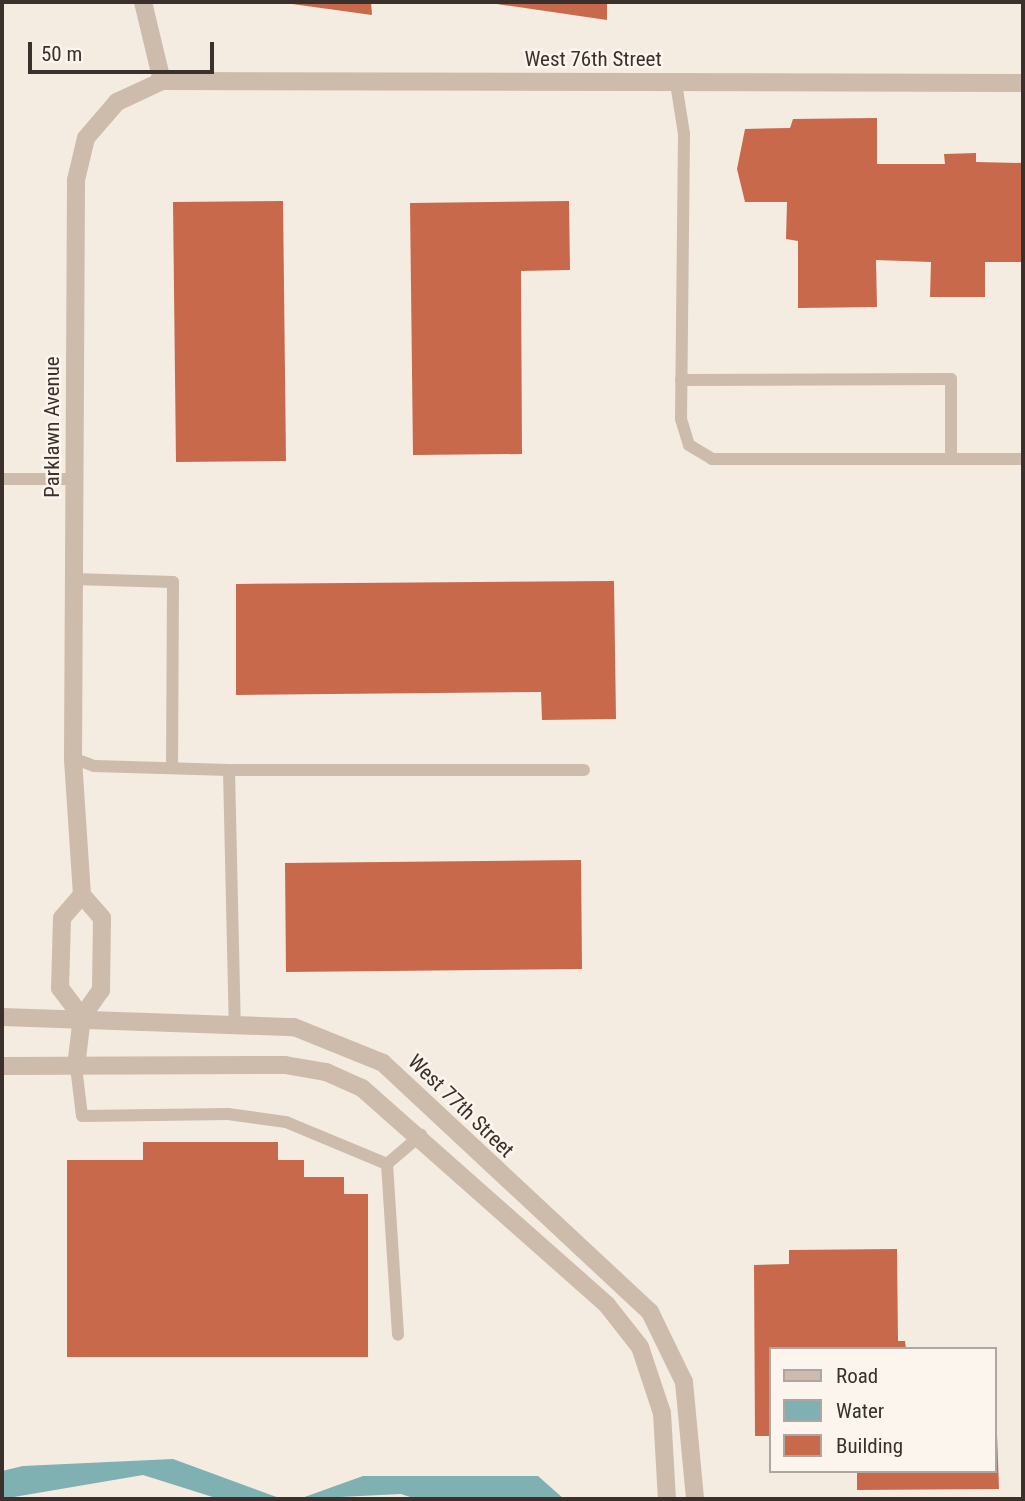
<!DOCTYPE html>
<html>
<head>
<meta charset="utf-8">
<style>
	body { margin:0 }
	#map { position:relative; width:1025px; height:1501px; overflow:hidden; background:#f4ebe1; font-family:"Roboto Condensed",sans-serif }
	div>[style] { position:absolute }
	.water>* { inset:0; background:#7fb0b2 }
	.building>* { inset:0; background:#c8694b }
	.service>* { height:12px; margin:-6px; padding:0 6px; transform-origin:6px; border-radius:6px; background:#cdbbac }
	.tertiary>* { height:18px; margin:-9px; padding:0 9px; transform-origin:9px; border-radius:9px; background:#cdbbac }
	span { translate:-50% -50%; white-space:nowrap; text-align:center; line-height:1.15; -webkit-text-stroke:5px #fbf5ee; paint-order:stroke }
	.street-label { font-size:21px; color:#3b302b }
	.frame { position:absolute; inset:0; border:4px solid #3b302b; pointer-events:none }
	.legend { position:absolute; left:769px; top:1347px; width:228px; height:126px; box-sizing:border-box; background:#fbf5ee; border:2px solid #aea6a0; margin:0; padding:9px 12px; list-style:none; font-size:21px; color:#3b302b }
	.legend li { display:flex; align-items:center; gap:14px; height:35px }
	.legend b { width:35px; border:2px solid #aea6a0 }
	.scale { position:absolute; left:28px; top:42px; width:186px; height:32px; box-sizing:border-box; border:4px solid #3b302b; border-top:0; padding-left:9px; font-size:21px; line-height:24px; white-space:nowrap; color:#3b302b; -webkit-text-stroke:5px #fbf5ee; paint-order:stroke }
</style>
</head>
<body>
<div id="map">
	<div class="water">
		<i style="clip-path:polygon(173px 1459px,282px 1499px,219px 1499px,143px 1475px,2px 1499px,2px 1471px,23px 1466px)"></i>
		<i style="clip-path:polygon(363px 1476px,538px 1476px,564px 1499px,416px 1499px,401px 1494px,299px 1499px)"></i>
	</div>
	<div class="building">
		<i style="clip-path:polygon(285px 2px,371px 2px,372px 15px,285px 3px)"></i>
		<i style="clip-path:polygon(491px 2px,607px 2px,607px 20px,490px 3px)"></i>
		<i style="clip-path:polygon(877px 118px,877px 164px,945px 164px,944px 154px,976px 153px,976px 162px,1023px 163px,1023px 262px,985px 262px,985px 297px,930px 297px,931px 262px,876px 260px,877px 307px,798px 308px,798px 241px,786px 239px,787px 202px,745px 202px,737px 169px,745px 129px,790px 128px,793px 119px)"></i>
		<i style="clip-path:polygon(283px 201px,286px 461px,176px 462px,173px 202px)"></i>
		<i style="clip-path:polygon(569px 201px,570px 270px,521px 271px,522px 454px,413px 455px,410px 203px)"></i>
		<i style="clip-path:polygon(614px 581px,616px 719px,542px 720px,541px 692px,236px 695px,236px 584px)"></i>
		<i style="clip-path:polygon(581px 860px,582px 969px,286px 972px,285px 863px)"></i>
		<i style="clip-path:polygon(143px 1142px,278px 1142px,278px 1160px,304px 1160px,304px 1177px,344px 1177px,344px 1194px,368px 1194px,368px 1357px,67px 1357px,67px 1160px,143px 1160px)"></i>
		<i style="clip-path:polygon(897px 1249px,898px 1341px,905px 1341px,906px 1349px,771px 1349px,771px 1436px,755px 1436px,754px 1265px,789px 1264px,789px 1250px)"></i>
		<i style="clip-path:polygon(995px 1379px,999px 1489px,857px 1490px,857px 1471px,995px 1471px)"></i>
	</div>
	<div class="service">
		<i style="left:676px;top:83px;width:52px;rotate:81.1deg"></i>
		<i style="left:684px;top:134px;width:285px;rotate:90.6deg"></i>
		<i style="left:681px;top:419px;width:27px;rotate:73deg"></i>
		<i style="left:689px;top:445px;width:27px;rotate:31deg"></i>
		<i style="left:712px;top:459px;width:311px"></i>
		<i style="left:681px;top:380px;width:270px;rotate:-0.2deg"></i>
		<i style="left:951px;top:379px;width:80px;rotate:90deg"></i>
		<i style="left:2px;top:479px;width:73px"></i>
		<i style="left:74px;top:579px;width:99px;rotate:1.7deg"></i>
		<i style="left:173px;top:582px;width:186px;rotate:90.3deg"></i>
		<i style="left:73px;top:758px;width:22px;rotate:21deg"></i>
		<i style="left:94px;top:766px;width:135px;rotate:1.7deg"></i>
		<i style="left:229px;top:770px;width:255px;rotate:88.7deg"></i>
		<i style="left:229px;top:770px;width:355px"></i>
		<i style="left:76px;top:1067px;width:49px;rotate:83deg"></i>
		<i style="left:82px;top:1116px;width:146px;rotate:-0.8deg"></i>
		<i style="left:228px;top:1114px;width:59px;rotate:7.9deg"></i>
		<i style="left:286px;top:1122px;width:109px;rotate:22.6deg"></i>
		<i style="left:387px;top:1164px;width:45px;rotate:-40.5deg"></i>
		<i style="left:387px;top:1164px;width:171px;rotate:86.3deg"></i>
	</div>
	<div class="tertiary">
		<i style="left:143px;top:2px;width:81px;rotate:76.5deg"></i>
		<i style="left:82px;top:895px;width:30px;rotate:131deg"></i>
		<i style="left:62px;top:918px;width:70px;rotate:91.6deg"></i>
		<i style="left:60px;top:988px;width:36px;rotate:53deg"></i>
		<i style="left:2px;top:1017px;width:292px;rotate:2deg"></i>
		<i style="left:294px;top:1027px;width:96px;rotate:22deg"></i>
		<i style="left:383px;top:1063px;width:365px;rotate:43deg"></i>
		<i style="left:650px;top:1312px;width:78px;rotate:64.1deg"></i>
		<i style="left:684px;top:1382px;width:118px;rotate:84.6deg"></i>
		<i style="left:2px;top:1066px;width:283px;rotate:-0.2deg"></i>
		<i style="left:285px;top:1065px;width:42px;rotate:9.7deg"></i>
		<i style="left:326px;top:1072px;width:39px;rotate:24deg"></i>
		<i style="left:362px;top:1088px;width:327px;rotate:41.5deg"></i>
		<i style="left:607px;top:1305px;width:53px;rotate:51.8deg"></i>
		<i style="left:640px;top:1347px;width:70px;rotate:71.6deg"></i>
		<i style="left:662px;top:1413px;width:86px;rotate:86.7deg"></i>
		<i style="left:76px;top:1067px;width:50px;rotate:-83.2deg"></i>
		<i style="left:82px;top:1017px;width:33px;rotate:-55deg"></i>
		<i style="left:101px;top:990px;width:72px;rotate:-89.2deg"></i>
		<i style="left:102px;top:918px;width:30px;rotate:-131deg"></i>
		<i style="left:82px;top:895px;width:137px;rotate:-93.8deg"></i>
		<i style="left:73px;top:758px;width:578px;rotate:-89.7deg"></i>
		<i style="left:76px;top:180px;width:43px;rotate:-76.6deg"></i>
		<i style="left:86px;top:138px;width:48px;rotate:-49.3deg"></i>
		<i style="left:117px;top:102px;width:50px;rotate:-25deg"></i>
		<i style="left:162px;top:81px;width:861px;rotate:0.13deg"></i>
	</div>
	<div class="street-label">
		<span style="left:593px;top:59px">West 76th Street</span>
		<span style="left:52px;top:427px;rotate:-90deg">Parklawn Avenue</span>
		<span style="left:461px;top:1106px;rotate:44deg">West 77th Street</span>
	</div>
	<div class="frame"></div>
	<ul class="legend">
	<li><b style="height:9px;background:#cdbbac"></b>Road</li>
	<li><b style="height:19px;background:#7fb0b2"></b>Water</li>
	<li><b style="height:19px;background:#c8694b"></b>Building</li>
	</ul>
	<div class="scale">50 m</div>
</div>
</body>
</html>
